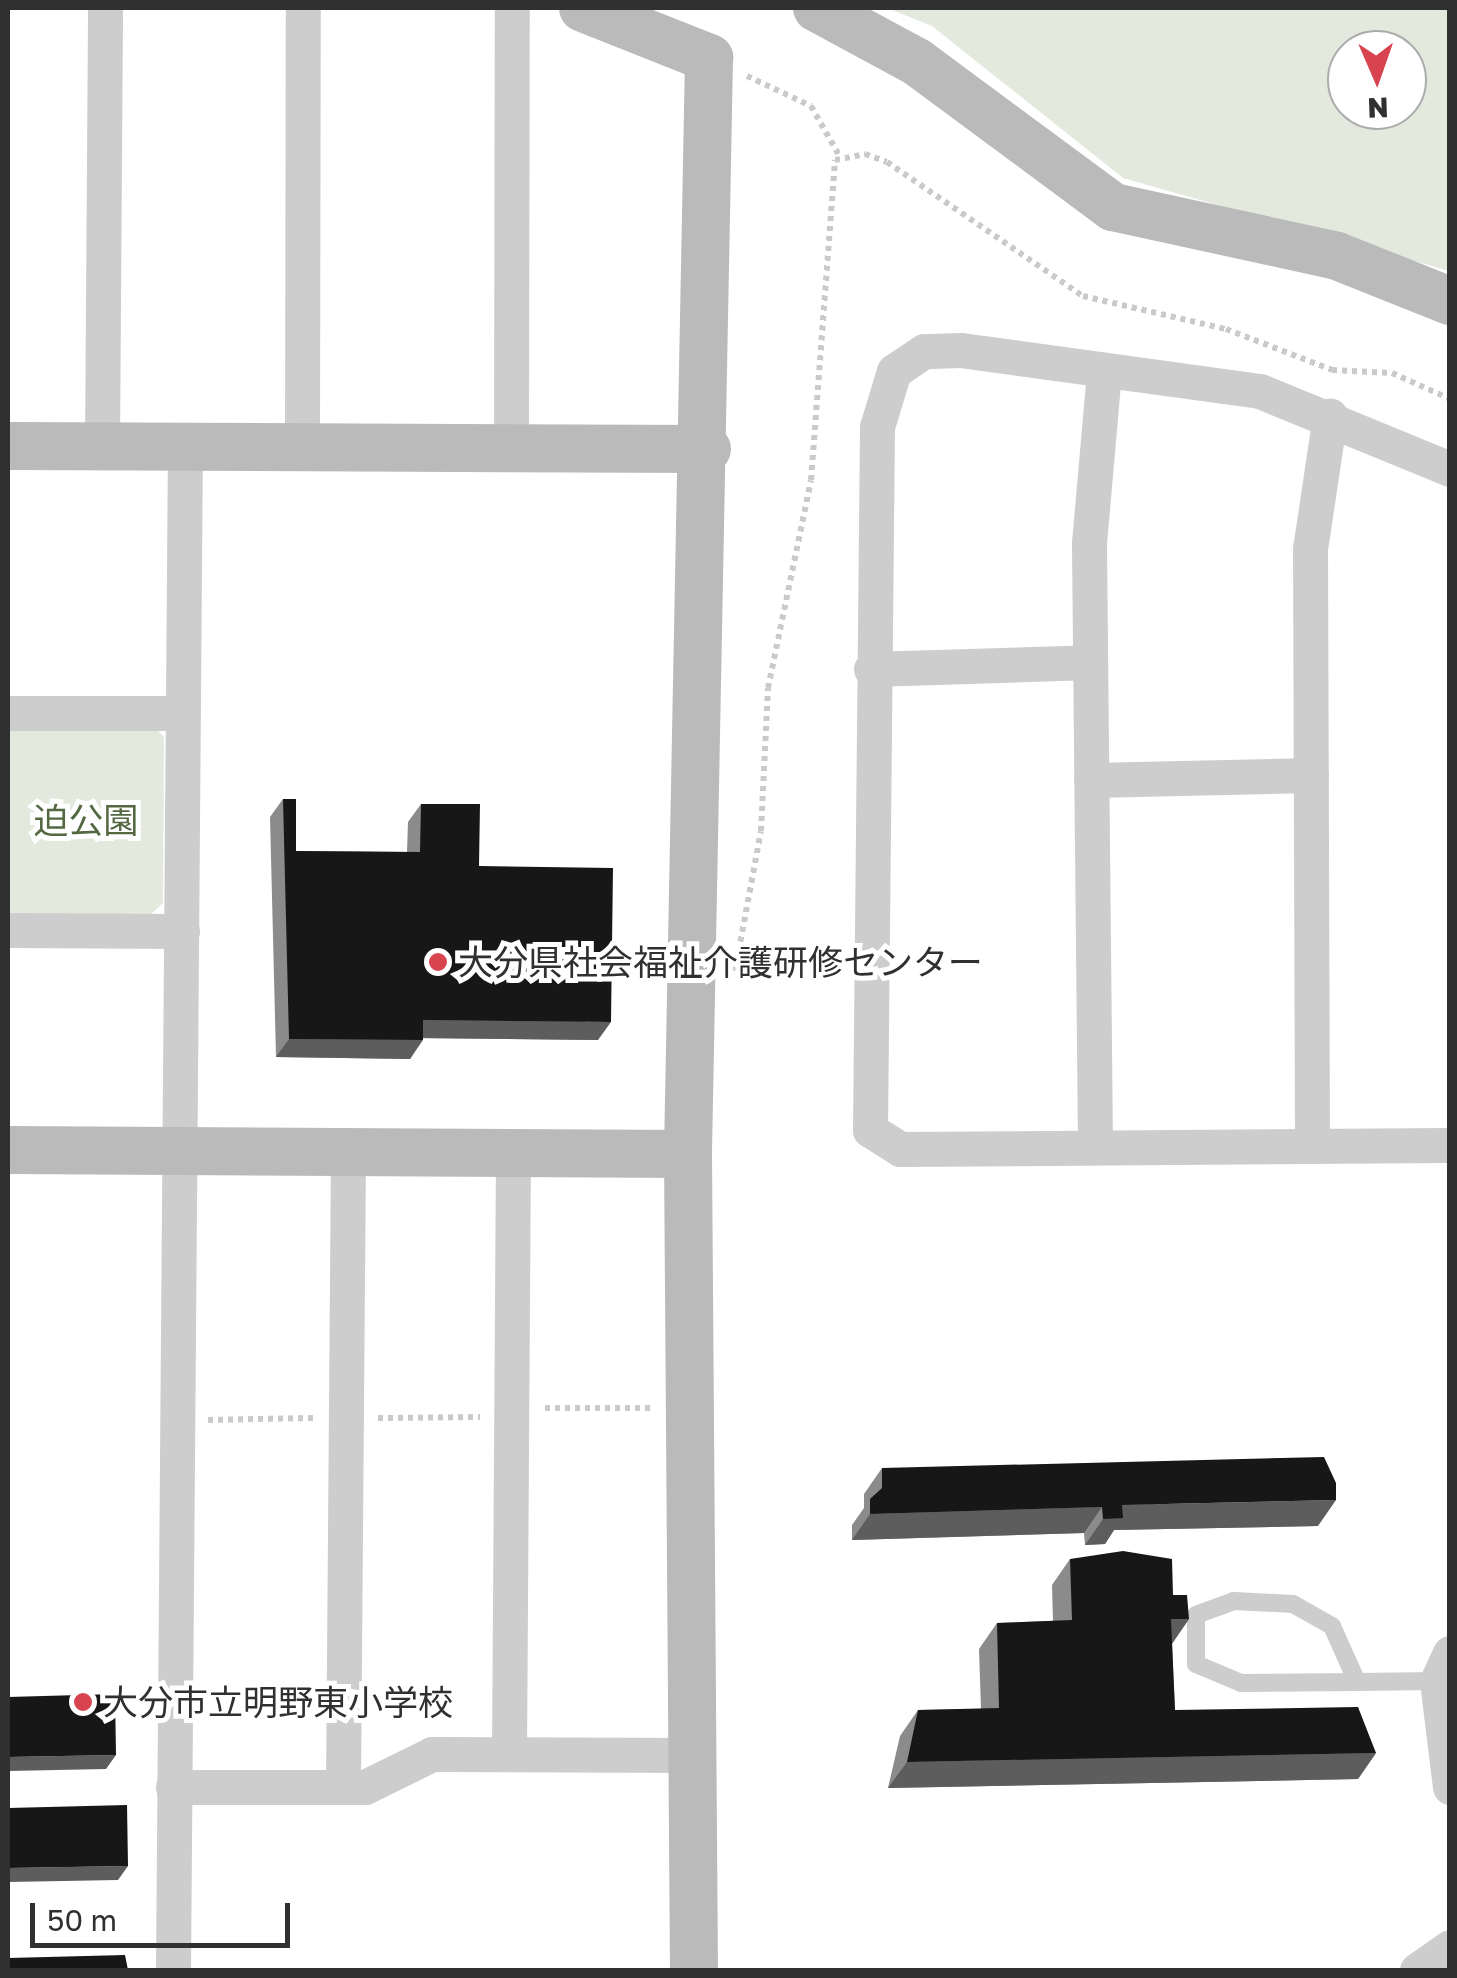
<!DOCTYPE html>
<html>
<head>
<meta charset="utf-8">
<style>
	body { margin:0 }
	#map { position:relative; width:1457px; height:1978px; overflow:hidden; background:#fff; font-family:"Golos Text","Noto Sans JP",sans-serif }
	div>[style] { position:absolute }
	.green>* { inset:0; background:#e3e9dd }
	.path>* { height:6px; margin-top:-3px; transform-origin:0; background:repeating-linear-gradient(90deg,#cacaca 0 5px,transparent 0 10px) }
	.lane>* { height:18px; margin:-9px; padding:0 9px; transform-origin:9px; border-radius:9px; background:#cdcdcd }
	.street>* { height:35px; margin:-17.5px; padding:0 17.5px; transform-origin:17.5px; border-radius:17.5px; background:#cdcdcd }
	.secondary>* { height:48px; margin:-24px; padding:0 24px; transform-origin:24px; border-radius:24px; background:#bababa }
	.wall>* { inset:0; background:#8b8b8b }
	.shaded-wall>* { inset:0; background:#5d5d5d }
	.building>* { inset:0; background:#171717 }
	.dots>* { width:28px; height:28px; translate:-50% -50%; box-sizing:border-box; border:5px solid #fff; border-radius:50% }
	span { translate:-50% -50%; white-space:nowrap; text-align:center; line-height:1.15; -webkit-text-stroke:10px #fff; paint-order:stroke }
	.park-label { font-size:35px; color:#546941 }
	.poi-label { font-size:35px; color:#303030 }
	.left { translate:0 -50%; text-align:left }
	.frame { position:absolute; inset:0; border:10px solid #303030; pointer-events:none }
	.north { position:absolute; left:1327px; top:30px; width:100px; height:100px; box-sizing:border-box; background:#fff; border:2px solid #acacac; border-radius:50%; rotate:178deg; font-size:28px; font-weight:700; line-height:40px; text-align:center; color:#303030 }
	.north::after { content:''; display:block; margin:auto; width:35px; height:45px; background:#d7434e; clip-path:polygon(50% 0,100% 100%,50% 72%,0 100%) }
	.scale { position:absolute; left:30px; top:1903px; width:260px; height:45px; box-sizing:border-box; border:5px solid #303030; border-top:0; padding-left:12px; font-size:30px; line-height:35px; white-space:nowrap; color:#303030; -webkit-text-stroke:8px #fff; paint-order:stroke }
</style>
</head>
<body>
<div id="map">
	<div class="green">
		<i style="clip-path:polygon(evenodd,887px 8px,1449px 8px,1449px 271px,1123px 178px,932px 26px,887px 8px,1347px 50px,1407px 50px,1407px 110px,1347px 110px,1347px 50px)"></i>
		<i style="clip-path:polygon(8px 724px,152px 724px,164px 737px,163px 903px,148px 917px,8px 917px)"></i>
	</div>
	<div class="path">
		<i style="left:747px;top:76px;width:71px;rotate:25.1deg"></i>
		<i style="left:811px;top:106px;width:59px;rotate:60.4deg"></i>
		<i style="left:735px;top:971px;width:142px;rotate:-79.5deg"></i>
		<i style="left:761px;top:831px;width:143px;rotate:-87.2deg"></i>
		<i style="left:768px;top:688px;width:212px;rotate:-78.3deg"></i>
		<i style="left:811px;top:480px;width:321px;rotate:-85.7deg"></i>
		<i style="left:835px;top:160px;width:31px;rotate:-11deg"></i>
		<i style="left:865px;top:154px;width:23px;rotate:20deg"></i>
		<i style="left:887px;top:162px;width:237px;rotate:34.4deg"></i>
		<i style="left:1083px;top:296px;width:147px;rotate:13deg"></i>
		<i style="left:1226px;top:329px;width:114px;rotate:21.1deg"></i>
		<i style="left:1332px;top:370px;width:60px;rotate:2.9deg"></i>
		<i style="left:1392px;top:373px;width:64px;rotate:24.1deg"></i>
		<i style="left:545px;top:1408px;width:108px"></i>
		<i style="left:378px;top:1418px;width:102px;rotate:-0.6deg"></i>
		<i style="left:208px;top:1420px;width:107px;rotate:-1.1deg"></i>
	</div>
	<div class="lane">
		<i style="left:1357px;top:1682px;width:61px;rotate:-114.1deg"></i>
		<i style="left:1332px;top:1626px;width:45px;rotate:-150.6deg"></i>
		<i style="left:1293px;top:1604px;width:59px;rotate:-177.1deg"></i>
		<i style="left:1234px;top:1601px;width:40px;rotate:159.8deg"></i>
		<i style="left:1196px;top:1615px;width:49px;rotate:90deg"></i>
		<i style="left:1196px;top:1664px;width:49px;rotate:22.9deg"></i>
		<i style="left:1241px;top:1683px;width:116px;rotate:-0.5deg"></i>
		<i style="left:1357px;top:1682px;width:80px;rotate:-0.7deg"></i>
	</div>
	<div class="street">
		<i style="left:102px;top:446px;width:438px;rotate:-89.6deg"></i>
		<i style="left:302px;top:447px;width:439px;rotate:-89.9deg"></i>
		<i style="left:511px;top:448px;width:440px;rotate:-89.9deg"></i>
		<i style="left:1450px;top:469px;width:205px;rotate:-157.7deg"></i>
		<i style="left:1260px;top:391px;width:303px;rotate:-172.2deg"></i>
		<i style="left:960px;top:350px;width:36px;rotate:178deg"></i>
		<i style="left:924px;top:351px;width:36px;rotate:146deg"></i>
		<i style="left:894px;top:371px;width:59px;rotate:106.9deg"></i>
		<i style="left:877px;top:427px;width:703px;rotate:90.57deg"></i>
		<i style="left:870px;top:1130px;width:36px;rotate:32deg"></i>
		<i style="left:900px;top:1149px;width:550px;rotate:-0.42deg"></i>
		<i style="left:871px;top:669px;width:219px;rotate:-1.8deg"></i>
		<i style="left:8px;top:713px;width:175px"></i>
		<i style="left:1091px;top:780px;width:220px;rotate:-1.3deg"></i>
		<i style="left:8px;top:930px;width:174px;rotate:0.3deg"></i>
		<i style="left:1312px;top:1146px;width:597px;rotate:-90.19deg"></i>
		<i style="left:1310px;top:549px;width:135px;rotate:-81.5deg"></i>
		<i style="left:1095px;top:1147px;width:604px;rotate:-90.57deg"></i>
		<i style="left:1089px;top:543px;width:174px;rotate:-85deg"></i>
		<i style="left:1450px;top:1653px;width:31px;rotate:115deg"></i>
		<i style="left:1437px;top:1681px;width:107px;rotate:83deg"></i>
		<i style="left:509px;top:1754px;width:601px;rotate:-89.62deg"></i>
		<i style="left:173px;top:1787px;width:192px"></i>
		<i style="left:365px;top:1787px;width:75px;rotate:-26.2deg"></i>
		<i style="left:432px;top:1754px;width:259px;rotate:0.2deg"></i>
		<i style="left:343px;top:1787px;width:635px;rotate:-89.55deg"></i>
		<i style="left:173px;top:1970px;width:1523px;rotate:-89.55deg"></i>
		<i style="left:1417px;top:1970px;width:40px;rotate:-34.9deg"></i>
	</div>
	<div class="secondary">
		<i style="left:583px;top:8px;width:136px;rotate:21.6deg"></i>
		<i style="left:709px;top:58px;width:1096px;rotate:91.1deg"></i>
		<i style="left:688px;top:1154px;width:816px;rotate:89.58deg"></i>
		<i style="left:817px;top:8px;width:114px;rotate:28.4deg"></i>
		<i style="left:917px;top:62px;width:244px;rotate:36.5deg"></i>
		<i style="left:1113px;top:207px;width:229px;rotate:12.3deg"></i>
		<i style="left:1337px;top:256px;width:122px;rotate:21.7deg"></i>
		<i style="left:8px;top:446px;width:699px;rotate:0.25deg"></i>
		<i style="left:8px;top:1150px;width:680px;rotate:0.34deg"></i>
	</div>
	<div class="wall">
		<i style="clip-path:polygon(283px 799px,296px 851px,407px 852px,408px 822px,421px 804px,479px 866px,598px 1040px,423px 1038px,410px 1059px,276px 1057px,270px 817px)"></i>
		<i style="clip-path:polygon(882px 1468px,1318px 1526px,1114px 1530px,1105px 1544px,1085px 1545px,1084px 1533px,852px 1540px,852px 1525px,864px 1508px,864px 1494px)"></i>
		<i style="clip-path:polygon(1070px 1559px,1173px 1595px,1189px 1619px,1172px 1644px,1175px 1710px,1376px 1753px,1358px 1779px,888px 1788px,900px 1736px,918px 1710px,981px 1709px,979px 1649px,997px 1623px,1053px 1621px,1052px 1585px)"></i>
	</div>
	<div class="shaded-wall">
		<i style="clip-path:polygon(423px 1020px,611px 1022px,598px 1040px,410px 1038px)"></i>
		<i style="clip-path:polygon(289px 1039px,423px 1040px,410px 1059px,276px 1057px)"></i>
		<i style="clip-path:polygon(1336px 1500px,1318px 1526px,1114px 1530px,1105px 1544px,1085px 1545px,1103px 1519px,1122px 1505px)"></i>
		<i style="clip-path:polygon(1102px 1507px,1084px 1533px,852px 1540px,870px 1514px)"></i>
		<i style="clip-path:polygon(1171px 1619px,1189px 1619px,1171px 1645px)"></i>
		<i style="clip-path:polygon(1376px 1753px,1358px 1779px,888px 1788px,907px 1762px)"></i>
		<i style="clip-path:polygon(116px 1755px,106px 1769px,8px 1771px,8px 1757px)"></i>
		<i style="clip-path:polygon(128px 1866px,118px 1880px,8px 1882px,8px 1868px)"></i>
	</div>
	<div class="building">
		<i style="clip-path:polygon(283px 799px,296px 799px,296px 851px,420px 852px,421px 804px,480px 804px,479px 866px,613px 868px,611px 1022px,423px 1020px,423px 1040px,289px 1039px)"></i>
		<i style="clip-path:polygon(1324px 1457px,1336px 1483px,1336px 1500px,1122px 1505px,1123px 1518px,1103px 1519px,1102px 1507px,870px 1514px,870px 1499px,882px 1488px,882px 1468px)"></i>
		<i style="clip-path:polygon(1123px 1551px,1172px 1559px,1173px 1595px,1187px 1595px,1189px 1619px,1171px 1619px,1175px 1710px,1358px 1707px,1376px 1753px,907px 1762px,918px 1710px,999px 1708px,997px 1623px,1072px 1620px,1070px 1559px)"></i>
		<i style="clip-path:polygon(115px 1694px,116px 1755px,8px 1757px,8px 1697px)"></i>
		<i style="clip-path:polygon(127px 1805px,128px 1866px,8px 1868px,8px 1808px)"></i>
		<i style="clip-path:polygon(125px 1955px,128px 1970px,8px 1970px,8px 1958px)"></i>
	</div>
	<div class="dots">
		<i style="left:438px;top:962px;background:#d7434e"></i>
		<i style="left:83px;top:1702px;background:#d7434e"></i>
	</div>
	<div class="park-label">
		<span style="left:86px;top:820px">迫公園</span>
	</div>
	<div class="poi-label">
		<span class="left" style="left:458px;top:962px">大分県社会福祉介護研修センター</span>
		<span class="left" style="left:103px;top:1702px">大分市立明野東小学校</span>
	</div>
	<div class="frame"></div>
	<div class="north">N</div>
	<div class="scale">50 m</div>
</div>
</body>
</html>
